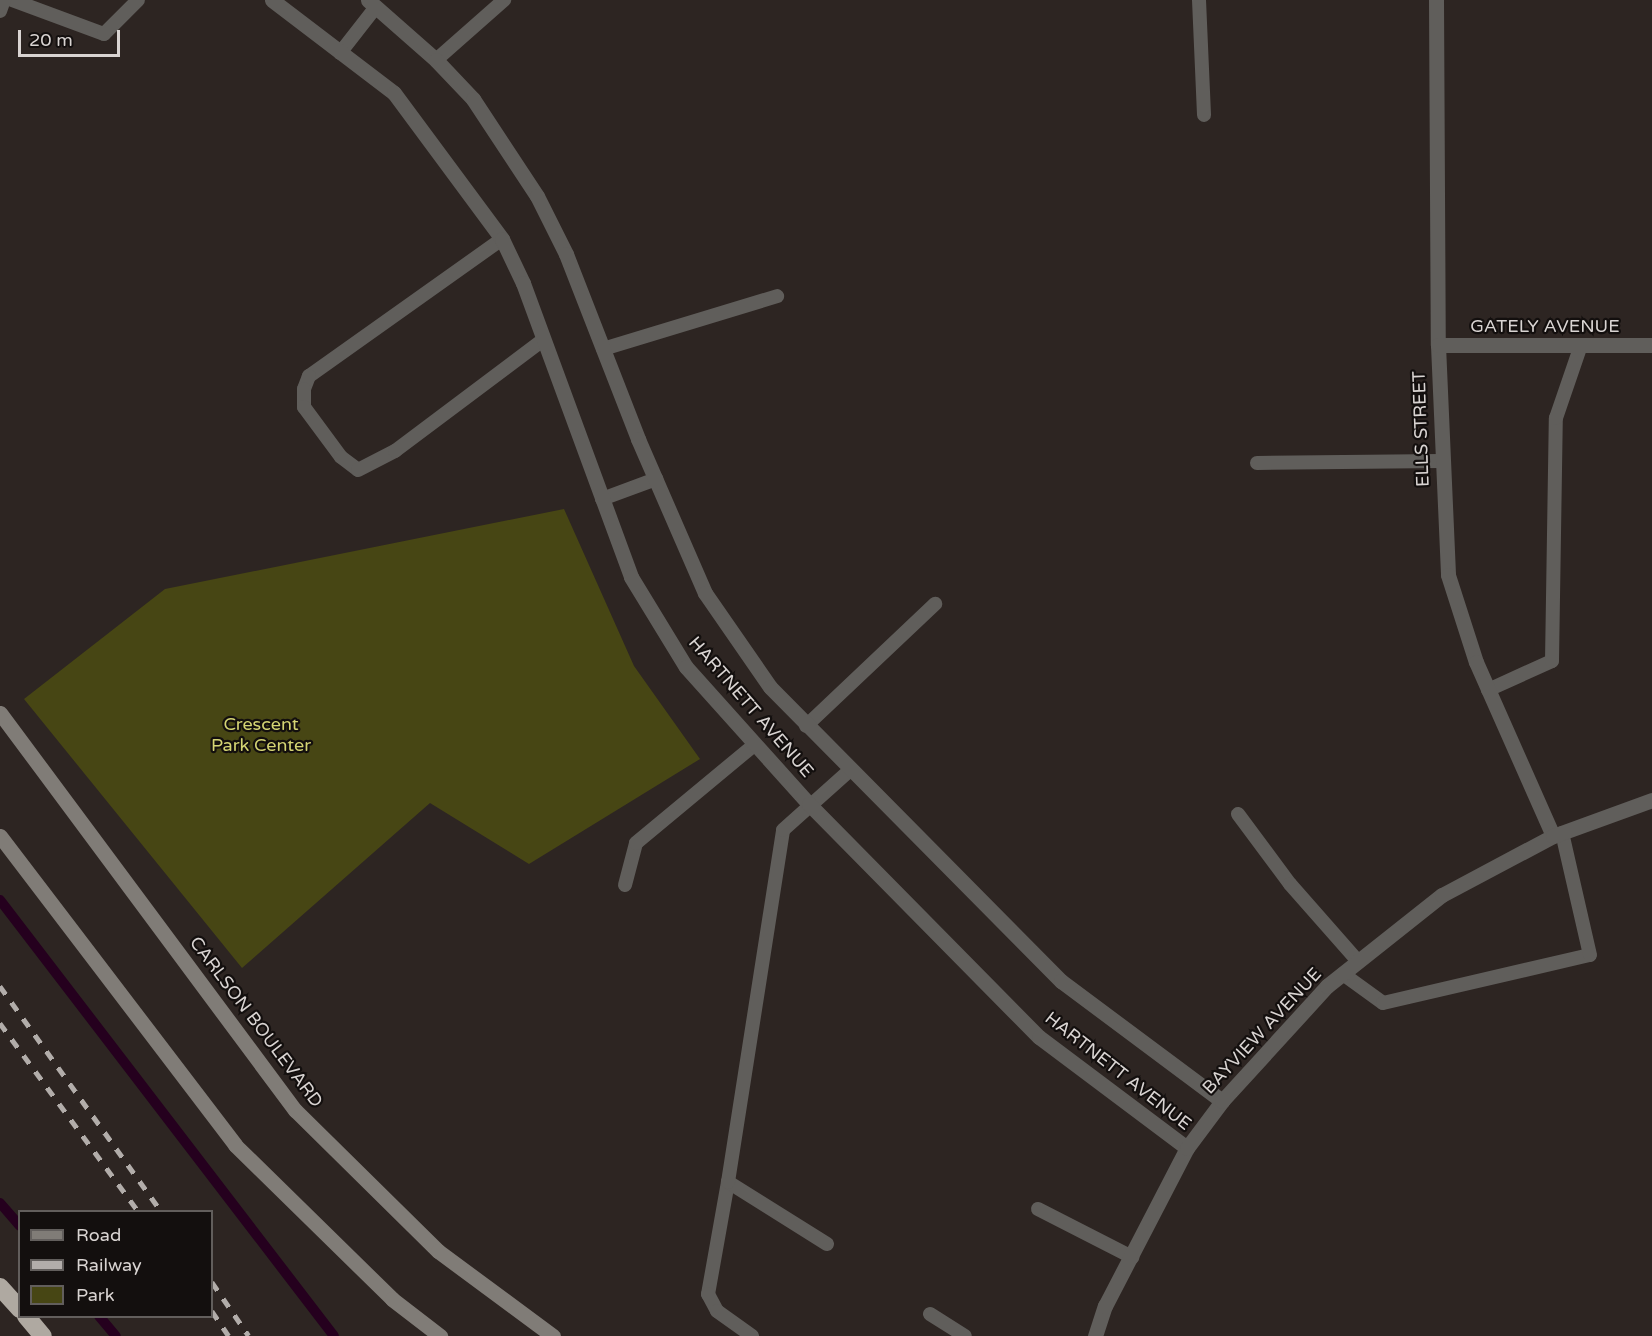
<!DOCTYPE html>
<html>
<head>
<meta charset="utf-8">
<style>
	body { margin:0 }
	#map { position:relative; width:1652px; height:1336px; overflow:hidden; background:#2d2522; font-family:"Varela Round",sans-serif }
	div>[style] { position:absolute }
	.green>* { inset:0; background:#474614 }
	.stream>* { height:10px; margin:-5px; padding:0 5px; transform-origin:5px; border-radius:5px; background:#25001e }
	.service>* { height:14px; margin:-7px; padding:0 7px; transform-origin:7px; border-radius:7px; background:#605e5b }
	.minor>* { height:15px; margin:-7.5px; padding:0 7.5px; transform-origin:7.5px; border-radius:7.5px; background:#605e5b }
	.tertiary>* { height:15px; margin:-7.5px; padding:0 7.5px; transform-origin:7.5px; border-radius:7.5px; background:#605e5b }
	.secondary>* { height:15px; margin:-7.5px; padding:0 7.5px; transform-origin:7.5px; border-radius:7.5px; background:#807c77 }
	.motorway>* { height:18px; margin:-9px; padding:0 9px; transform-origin:9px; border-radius:9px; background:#afa9a1 }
	.rail>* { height:4.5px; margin-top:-2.25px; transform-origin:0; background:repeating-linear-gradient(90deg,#b2adaa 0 10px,transparent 0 20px) }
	span { translate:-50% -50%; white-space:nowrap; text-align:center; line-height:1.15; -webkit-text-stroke:4.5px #130f0e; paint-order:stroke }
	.street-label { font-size:18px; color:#d9d4d2 }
	.park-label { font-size:18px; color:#d4d473 }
	.legend { position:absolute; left:18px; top:1210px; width:195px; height:108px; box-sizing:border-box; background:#130f0e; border:2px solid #625e5c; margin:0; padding:8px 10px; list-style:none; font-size:18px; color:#d9d4d2 }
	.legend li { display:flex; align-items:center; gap:12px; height:30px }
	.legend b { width:30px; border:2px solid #625e5c }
	.scale { position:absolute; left:18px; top:30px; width:102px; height:27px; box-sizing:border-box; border:3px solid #d9d4d2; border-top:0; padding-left:8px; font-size:18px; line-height:21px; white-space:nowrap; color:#d9d4d2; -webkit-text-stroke:4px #130f0e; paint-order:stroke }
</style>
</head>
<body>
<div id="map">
	<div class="green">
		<i style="clip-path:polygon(564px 509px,634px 666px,700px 759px,529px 864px,430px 803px,242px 968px,24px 699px,165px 589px)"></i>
	</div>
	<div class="stream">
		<i style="left:0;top:900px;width:549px;rotate:52.55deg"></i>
		<i style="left:0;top:1203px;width:30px;rotate:49deg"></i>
		<i style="left:99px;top:1316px;width:26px;rotate:50deg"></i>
	</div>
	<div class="service">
		<i style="left:12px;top:0;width:98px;rotate:20.3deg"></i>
		<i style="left:104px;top:34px;width:48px;rotate:-45deg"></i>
		<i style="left:1199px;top:0;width:115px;rotate:87.5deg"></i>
		<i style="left:0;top:11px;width:12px;rotate:-70deg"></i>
		<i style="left:340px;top:53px;width:58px;rotate:-52deg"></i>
		<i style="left:436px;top:60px;width:91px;rotate:-41.4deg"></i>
		<i style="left:502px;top:239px;width:237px;rotate:144.6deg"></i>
		<i style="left:309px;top:376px;width:14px;rotate:111deg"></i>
		<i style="left:304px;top:389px;width:18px;rotate:90deg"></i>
		<i style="left:304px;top:407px;width:62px;rotate:53.5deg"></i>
		<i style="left:341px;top:457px;width:21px;rotate:37deg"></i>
		<i style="left:358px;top:470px;width:42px;rotate:-27.2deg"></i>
		<i style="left:395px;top:451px;width:186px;rotate:-36.9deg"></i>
		<i style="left:603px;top:349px;width:182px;rotate:-16.9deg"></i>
		<i style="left:1257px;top:463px;width:184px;rotate:-0.6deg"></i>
		<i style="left:602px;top:499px;width:58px;rotate:-20.3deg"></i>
		<i style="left:1488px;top:690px;width:70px;rotate:-24.4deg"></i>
		<i style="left:1552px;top:661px;width:243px;rotate:-89.1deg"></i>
		<i style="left:1556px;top:418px;width:77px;rotate:-71.1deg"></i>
		<i style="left:806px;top:726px;width:178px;rotate:-43.4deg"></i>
		<i style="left:1238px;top:814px;width:87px;rotate:53.4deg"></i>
		<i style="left:1290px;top:884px;width:103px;rotate:48.6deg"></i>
		<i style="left:625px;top:885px;width:43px;rotate:-75.3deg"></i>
		<i style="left:636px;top:843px;width:153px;rotate:-39.7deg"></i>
		<i style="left:1343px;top:974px;width:49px;rotate:35.9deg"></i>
		<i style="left:1383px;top:1003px;width:212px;rotate:-13.1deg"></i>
		<i style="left:1590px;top:955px;width:125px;rotate:-102.9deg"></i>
		<i style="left:728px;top:1182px;width:114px;rotate:100.1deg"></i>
		<i style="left:708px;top:1294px;width:19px;rotate:62deg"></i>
		<i style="left:717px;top:1311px;width:43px;rotate:35.5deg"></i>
		<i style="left:1038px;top:1209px;width:106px;rotate:27.1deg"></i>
		<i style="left:827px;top:1244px;width:117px;rotate:-147.9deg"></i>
		<i style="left:728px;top:1182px;width:356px;rotate:-81.1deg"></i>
		<i style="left:783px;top:830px;width:90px;rotate:-41.8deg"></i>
		<i style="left:930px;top:1314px;width:41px;rotate:32.2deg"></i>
	</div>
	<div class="minor">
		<i style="left:272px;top:0;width:153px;rotate:37.3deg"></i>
		<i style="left:394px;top:93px;width:182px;rotate:53.5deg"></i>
		<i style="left:502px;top:239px;width:49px;rotate:64.5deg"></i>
		<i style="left:523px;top:283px;width:313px;rotate:69.8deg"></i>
		<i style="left:631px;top:577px;width:105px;rotate:58.6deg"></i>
		<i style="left:686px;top:667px;width:184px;rotate:48.1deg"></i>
		<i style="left:809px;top:804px;width:327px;rotate:45.4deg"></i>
		<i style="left:1039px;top:1037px;width:185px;rotate:36.9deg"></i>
		<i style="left:368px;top:0;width:91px;rotate:41.4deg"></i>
		<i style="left:436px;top:60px;width:54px;rotate:46.5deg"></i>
		<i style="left:473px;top:99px;width:116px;rotate:56.6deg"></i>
		<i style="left:537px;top:196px;width:65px;rotate:63.4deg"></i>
		<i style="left:566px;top:254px;width:199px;rotate:68.7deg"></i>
		<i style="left:638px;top:439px;width:168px;rotate:66.5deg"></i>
		<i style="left:705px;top:593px;width:114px;rotate:55.3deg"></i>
		<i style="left:770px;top:687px;width:414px;rotate:45.3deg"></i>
		<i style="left:1061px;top:981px;width:201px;rotate:36.7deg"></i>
		<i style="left:1436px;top:0;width:345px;rotate:89.7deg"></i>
		<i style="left:1438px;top:345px;width:230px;rotate:87.5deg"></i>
		<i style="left:1448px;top:575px;width:91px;rotate:72.2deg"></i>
		<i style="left:1476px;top:662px;width:190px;rotate:66.1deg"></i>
		<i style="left:1438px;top:345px;width:214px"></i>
	</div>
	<div class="tertiary">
		<i style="left:1095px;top:1336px;width:32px;rotate:-72deg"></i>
		<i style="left:1105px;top:1306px;width:178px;rotate:-62.6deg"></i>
		<i style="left:1187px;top:1148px;width:59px;rotate:-53.3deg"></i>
		<i style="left:1222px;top:1101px;width:156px;rotate:-47.6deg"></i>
		<i style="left:1327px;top:986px;width:147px;rotate:-38.4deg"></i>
		<i style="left:1442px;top:895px;width:126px;rotate:-28deg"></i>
		<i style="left:1553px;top:836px;width:105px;rotate:-20deg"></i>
	</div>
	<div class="secondary">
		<i style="left:0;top:713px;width:495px;rotate:53.4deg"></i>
		<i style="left:295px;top:1110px;width:201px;rotate:44.6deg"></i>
		<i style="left:438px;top:1251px;width:143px;rotate:36.5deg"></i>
		<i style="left:0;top:836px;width:388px;rotate:52.7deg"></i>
		<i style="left:235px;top:1145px;width:220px;rotate:44.4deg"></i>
		<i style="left:392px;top:1299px;width:61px;rotate:37.6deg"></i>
	</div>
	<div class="motorway">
		<i style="left:0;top:1287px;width:30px;rotate:48deg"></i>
		<i style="left:26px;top:1316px;width:26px;rotate:50deg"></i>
	</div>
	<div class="rail">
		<i style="left:0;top:986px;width:278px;rotate:54.4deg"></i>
		<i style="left:0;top:1023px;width:235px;rotate:53.7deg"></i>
		<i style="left:212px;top:1282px;width:65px;rotate:55.6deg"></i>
		<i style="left:212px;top:1311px;width:30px;rotate:56deg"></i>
	</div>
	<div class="street-label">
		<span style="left:1545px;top:326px">GATELY AVENUE</span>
		<span style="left:1421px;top:429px;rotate:-92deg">ELLS STREET</span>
		<span style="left:751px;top:707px;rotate:49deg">HARTNETT AVENUE</span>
		<span style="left:256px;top:1022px;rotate:53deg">CARLSON BOULEVARD</span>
		<span style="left:1262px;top:1031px;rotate:-47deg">BAYVIEW AVENUE</span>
		<span style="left:1118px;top:1071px;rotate:38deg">HARTNETT AVENUE</span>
	</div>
	<div class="park-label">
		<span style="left:261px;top:735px">Crescent<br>Park Center</span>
	</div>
	<ul class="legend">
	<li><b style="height:8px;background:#807c77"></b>Road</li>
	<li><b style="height:8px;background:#b2adaa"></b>Railway</li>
	<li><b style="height:16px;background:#474614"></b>Park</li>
	</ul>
	<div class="scale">20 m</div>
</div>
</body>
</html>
